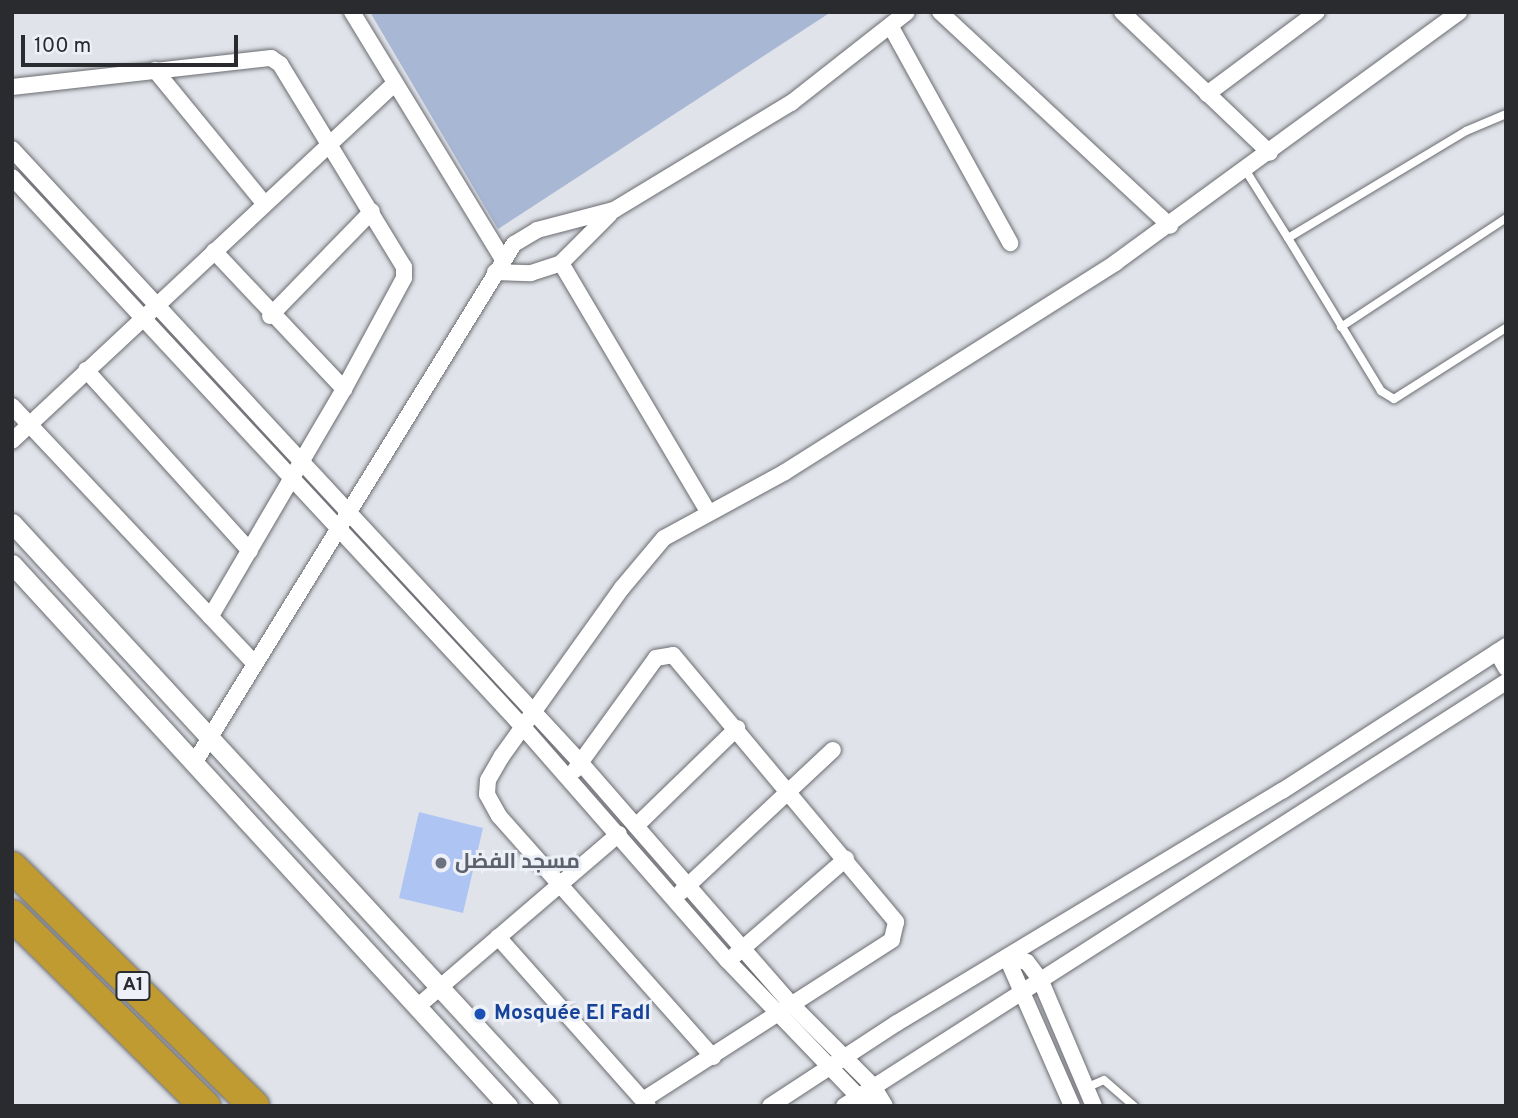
<!DOCTYPE html>
<html>
<head>
<meta charset="utf-8">
<style>
	body { margin:0 }
	#map { position:relative; width:1518px; height:1118px; overflow:hidden; background:#e0e3e9; font-family:Overpass,Cairo,sans-serif }
	div>[style] { position:absolute }
	.green>* { inset:0; background:#a8b7d4 }
	.building>* { inset:0; background:#aec5f4 }
	.roads { filter:drop-shadow(0 0 2px #6a6c71) drop-shadow(0 0 2px #6a6c71) }
	.service>* { height:8px; margin:-4px; padding:0 4px; transform-origin:4px; border-radius:4px; background:#fff }
	.minor>* { height:16px; margin:-8px; padding:0 8px; transform-origin:8px; border-radius:8px; background:#fff }
	.tertiary>* { height:19px; margin:-9.5px; padding:0 9.5px; transform-origin:9.5px; border-radius:9.5px; background:#fff }
	.motorway>* { height:30px; margin:-15px; padding:0 15px; transform-origin:15px; border-radius:15px; background:#bf9b32 }
	.dots>* { width:19px; height:19px; translate:-50% -50%; box-sizing:border-box; border:4px solid #edf0f6; border-radius:50% }
	span { translate:-50% -50%; white-space:nowrap; text-align:center; line-height:1.15; -webkit-text-stroke:6px #edf0f6; paint-order:stroke }
	.shield-label span { padding:2px 5px; background:#edf0f6; border:2px solid; border-radius:5px; -webkit-text-stroke-width:0 }
	.shield-label { font-size:19px; color:#2a2b2e; font-weight:700 }
	.worship-label { font-size:21px; color:#5b616d; font-weight:700 }
	.left { translate:0 -50%; text-align:left }
	.transit-label { font-size:21px; color:#164399; font-weight:700 }
	.frame { position:absolute; inset:0; border:14px solid #2a2b2e; pointer-events:none }
	.scale { position:absolute; left:21px; top:35px; width:217px; height:32px; box-sizing:border-box; border:4px solid #2a2b2e; border-top:0; padding-left:9px; font-size:21px; line-height:24px; white-space:nowrap; color:#2a2b2e; -webkit-text-stroke:5px #edf0f6; paint-order:stroke }
</style>
</head>
<body>
<div id="map">
	<div class="green">
		<i style="clip-path:polygon(370px 12px,831px 12px,498px 229px)"></i>
	</div>
	<div class="building">
		<i style="clip-path:polygon(419px 812px,483px 828px,463px 913px,399px 898px)"></i>
	</div>
	<div class="roads">
		<div class="service">
			<i style="left:1246px;top:171px;width:79px;rotate:57.9deg"></i>
			<i style="left:1288px;top:238px;width:208px;rotate:-31deg"></i>
			<i style="left:1466px;top:131px;width:43px;rotate:-23deg"></i>
			<i style="left:1288px;top:238px;width:179px;rotate:58.7deg"></i>
			<i style="left:1381px;top:391px;width:15px;rotate:32deg"></i>
			<i style="left:1394px;top:399px;width:133px;rotate:-32.4deg"></i>
			<i style="left:1341px;top:327px;width:198px;rotate:-33.4deg"></i>
			<i style="left:1088px;top:1087px;width:17px;rotate:-24deg"></i>
			<i style="left:1104px;top:1080px;width:40px;rotate:41deg"></i>
		</div>
		<div class="minor">
			<i style="left:352px;top:12px;width:289px;rotate:58.6deg"></i>
			<i style="left:940px;top:12px;width:314px;rotate:42.9deg"></i>
			<i style="left:1122px;top:12px;width:204px;rotate:43.6deg"></i>
			<i style="left:891px;top:27px;width:247px;rotate:61.1deg"></i>
			<i style="left:155px;top:70px;width:171px;rotate:50.7deg"></i>
			<i style="left:12px;top:87px;width:261px;rotate:-6.4deg"></i>
			<i style="left:271px;top:58px;width:11px;rotate:34deg"></i>
			<i style="left:280px;top:64px;width:238px;rotate:58.6deg"></i>
			<i style="left:404px;top:267px;width:11px;rotate:90deg"></i>
			<i style="left:404px;top:278px;width:126px;rotate:118.4deg"></i>
			<i style="left:344px;top:389px;width:264px;rotate:120.4deg"></i>
			<i style="left:1207px;top:94px;width:137px;rotate:-36.7deg"></i>
			<i style="left:12px;top:149px;width:836px;rotate:47.18deg"></i>
			<i style="left:580px;top:762px;width:324px;rotate:48.9deg"></i>
			<i style="left:793px;top:1006px;width:113px;rotate:45deg"></i>
			<i style="left:873px;top:1086px;width:23px;rotate:59deg"></i>
			<i style="left:12px;top:177px;width:751px;rotate:47.11deg"></i>
			<i style="left:523px;top:727px;width:310px;rotate:48.8deg"></i>
			<i style="left:727px;top:960px;width:189px;rotate:46.1deg"></i>
			<i style="left:858px;top:1096px;width:28px;rotate:21deg"></i>
			<i style="left:214px;top:251px;width:190px;rotate:46.7deg"></i>
			<i style="left:561px;top:263px;width:289px;rotate:59.4deg"></i>
			<i style="left:495px;top:272px;width:36px;rotate:2deg"></i>
			<i style="left:531px;top:273px;width:32px;rotate:-18deg"></i>
			<i style="left:561px;top:263px;width:69px;rotate:-45deg"></i>
			<i style="left:270px;top:316px;width:146px;rotate:-45.8deg"></i>
			<i style="left:86px;top:370px;width:244px;rotate:47.8deg"></i>
			<i style="left:12px;top:406px;width:353px;rotate:46.7deg"></i>
			<i style="left:12px;top:441px;width:521px;rotate:-43.06deg"></i>
			<i style="left:1497px;top:652px;width:18px;rotate:61deg"></i>
			<i style="left:196px;top:760px;width:606px;rotate:-58.36deg"></i>
			<i style="left:514px;top:244px;width:27px;rotate:-31deg"></i>
			<i style="left:537px;top:230px;width:80px;rotate:-14.6deg"></i>
			<i style="left:614px;top:210px;width:207px;rotate:-31.2deg"></i>
			<i style="left:791px;top:103px;width:147px;rotate:-38.1deg"></i>
			<i style="left:575px;top:770px;width:138px;rotate:-54.1deg"></i>
			<i style="left:656px;top:658px;width:17px;rotate:-10deg"></i>
			<i style="left:673px;top:655px;width:348px;rotate:50.1deg"></i>
			<i style="left:896px;top:922px;width:18px;rotate:103deg"></i>
			<i style="left:892px;top:940px;width:296px;rotate:147.3deg"></i>
			<i style="left:636px;top:826px;width:141px;rotate:-44.1deg"></i>
			<i style="left:681px;top:892px;width:208px;rotate:-43.1deg"></i>
			<i style="left:498px;top:937px;width:226px;rotate:48.4deg"></i>
			<i style="left:735px;top:955px;width:147px;rotate:-40.9deg"></i>
			<i style="left:417px;top:1007px;width:266px;rotate:-40.6deg"></i>
			<i style="left:713px;top:1057px;width:322px;rotate:-131.6deg"></i>
			<i style="left:499px;top:816px;width:25px;rotate:-119deg"></i>
			<i style="left:487px;top:794px;width:14px;rotate:-86deg"></i>
			<i style="left:488px;top:780px;width:28px;rotate:-60deg"></i>
			<i style="left:502px;top:756px;width:206px;rotate:-54.5deg"></i>
			<i style="left:622px;top:588px;width:65px;rotate:-50deg"></i>
			<i style="left:664px;top:538px;width:138px;rotate:-28.6deg"></i>
			<i style="left:785px;top:472px;width:391px;rotate:-32.3deg"></i>
			<i style="left:1115px;top:263px;width:426px;rotate:-36.1deg"></i>
			<i style="left:770px;top:1106px;width:152px;rotate:-33.2deg"></i>
			<i style="left:897px;top:1023px;width:449px;rotate:-31.1deg"></i>
			<i style="left:1282px;top:791px;width:267px;rotate:-32.9deg"></i>
			<i style="left:844px;top:1106px;width:786px;rotate:-32.64deg"></i>
			<i style="left:1072px;top:1106px;width:162px;rotate:-113.7deg"></i>
			<i style="left:1007px;top:958px;width:20px;rotate:11deg"></i>
			<i style="left:1027px;top:962px;width:21px;rotate:53deg"></i>
			<i style="left:1040px;top:979px;width:138px;rotate:67deg"></i>
		</div>
		<div class="tertiary">
			<i style="left:12px;top:523px;width:793px;rotate:47.35deg"></i>
			<i style="left:12px;top:564px;width:735px;rotate:47.54deg"></i>
		</div>
		<div class="motorway">
			<i style="left:12px;top:867px;width:340px;rotate:44.6deg"></i>
			<i style="left:12px;top:915px;width:272px;rotate:44.7deg"></i>
		</div>
	</div>
	<div class="dots">
		<i style="left:441px;top:863px;background:#6b7280"></i>
		<i style="left:480px;top:1014px;background:#1a4fb4"></i>
	</div>
	<div class="shield-label">
		<span style="left:133px;top:986px">A1</span>
	</div>
	<div class="worship-label">
		<span class="left" style="left:455px;top:863px">مسجد الفضل</span>
	</div>
	<div class="transit-label">
		<span class="left" style="left:494px;top:1014px">Mosquée El Fadl</span>
	</div>
	<div class="frame"></div>
	<div class="scale">100 m</div>
</div>
</body>
</html>
